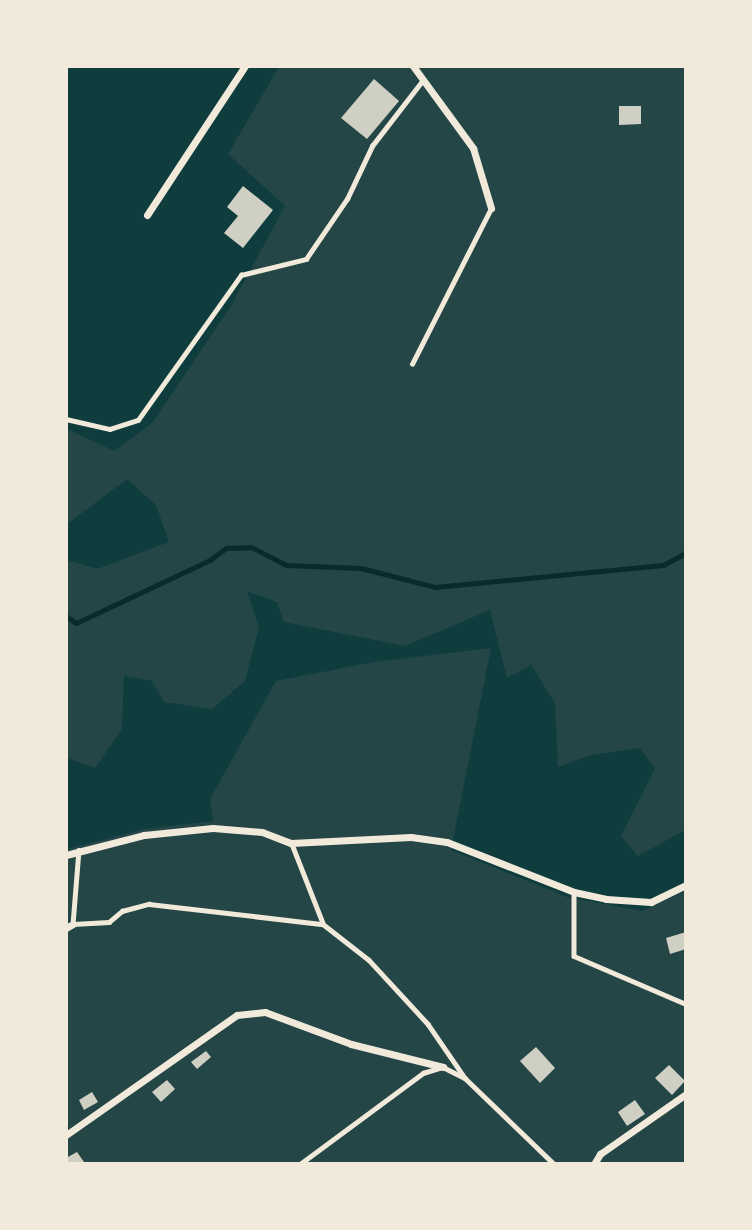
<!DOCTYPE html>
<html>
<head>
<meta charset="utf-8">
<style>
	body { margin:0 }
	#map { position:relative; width:752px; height:1230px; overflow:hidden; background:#0f3d3e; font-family:"Alegreya Sans",sans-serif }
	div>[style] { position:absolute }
	.green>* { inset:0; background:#244646 }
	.stream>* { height:5px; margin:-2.5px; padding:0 2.5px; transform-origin:2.5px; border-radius:2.5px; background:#0a2a2b }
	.building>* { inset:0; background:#cfcfc3 }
	.service>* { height:4.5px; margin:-2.25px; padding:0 2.25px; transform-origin:2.25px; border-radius:2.25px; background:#f1e9da }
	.minor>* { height:7px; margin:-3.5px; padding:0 3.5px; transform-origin:3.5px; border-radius:3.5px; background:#f1e9da }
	span { translate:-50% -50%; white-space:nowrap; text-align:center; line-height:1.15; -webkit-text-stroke:5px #f1e9da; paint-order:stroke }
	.frame { position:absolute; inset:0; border:68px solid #f1e9da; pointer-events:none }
</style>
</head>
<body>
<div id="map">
	<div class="green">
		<i style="clip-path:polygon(279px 67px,685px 67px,685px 830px,638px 856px,621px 836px,655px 769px,640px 748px,591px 755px,558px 767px,555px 703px,531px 665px,507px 678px,490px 610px,405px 646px,284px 622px,277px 602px,247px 591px,259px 627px,245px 681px,212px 709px,164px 702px,152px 681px,124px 676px,122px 729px,95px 768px,67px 758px,67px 560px,97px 569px,169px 542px,156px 505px,127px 479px,67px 524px,67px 429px,114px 451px,152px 423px,231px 306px,285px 206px,228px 154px)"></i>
		<i style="clip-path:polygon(491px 648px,451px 850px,567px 897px,642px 911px,685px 891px,685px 1163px,67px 1164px,67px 849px,144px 829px,213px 821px,210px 799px,276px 681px,374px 662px)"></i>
	</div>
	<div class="stream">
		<i style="left:66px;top:616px;width:12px;rotate:35deg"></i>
		<i style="left:76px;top:623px;width:148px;rotate:-25.2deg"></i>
		<i style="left:210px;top:560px;width:20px;rotate:-37deg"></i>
		<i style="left:226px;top:548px;width:25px;rotate:-2deg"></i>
		<i style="left:251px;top:547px;width:39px;rotate:27deg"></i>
		<i style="left:286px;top:565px;width:75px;rotate:2.3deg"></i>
		<i style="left:361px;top:568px;width:76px;rotate:14.4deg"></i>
		<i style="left:435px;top:587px;width:229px;rotate:-5.5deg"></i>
		<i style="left:663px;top:565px;width:26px;rotate:-28deg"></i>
	</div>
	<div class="building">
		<i style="clip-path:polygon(374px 79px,399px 101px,367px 139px,341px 118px)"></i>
		<i style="clip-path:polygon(619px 106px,641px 106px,641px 124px,619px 125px)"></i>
		<i style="clip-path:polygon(243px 186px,273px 210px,243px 248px,224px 233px,238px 216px,227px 207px)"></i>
		<i style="clip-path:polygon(686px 932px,686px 949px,670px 954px,666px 938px)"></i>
		<i style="clip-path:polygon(536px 1047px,555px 1068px,540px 1083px,520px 1061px)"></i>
		<i style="clip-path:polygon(206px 1051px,211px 1057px,197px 1069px,191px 1062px)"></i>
		<i style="clip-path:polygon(669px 1065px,685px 1081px,672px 1095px,655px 1078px)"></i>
		<i style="clip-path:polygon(167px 1080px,175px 1089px,161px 1102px,152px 1092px)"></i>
		<i style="clip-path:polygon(92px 1092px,98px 1102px,84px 1110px,79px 1100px)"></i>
		<i style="clip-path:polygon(635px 1100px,645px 1114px,627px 1126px,618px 1112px)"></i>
		<i style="clip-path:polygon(77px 1152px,84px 1162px,69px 1164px,66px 1158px)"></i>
	</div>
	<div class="service">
		<i style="left:412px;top:364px;width:175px;rotate:-63.1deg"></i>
		<i style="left:66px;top:419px;width:45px;rotate:12.8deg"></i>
		<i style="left:110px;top:429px;width:29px;rotate:-18deg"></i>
		<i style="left:138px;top:420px;width:178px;rotate:-54.6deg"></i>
		<i style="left:241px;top:275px;width:67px;rotate:-13.8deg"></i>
		<i style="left:306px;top:259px;width:73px;rotate:-55.7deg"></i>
		<i style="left:347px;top:199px;width:59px;rotate:-64.7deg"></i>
		<i style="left:372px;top:146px;width:83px;rotate:-52.3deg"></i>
		<i style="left:292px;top:844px;width:85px;rotate:68.6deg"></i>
		<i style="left:79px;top:850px;width:74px;rotate:94.6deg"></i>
		<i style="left:73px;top:924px;width:36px;rotate:-3deg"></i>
		<i style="left:109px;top:922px;width:17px;rotate:-40deg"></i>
		<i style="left:122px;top:911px;width:28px;rotate:-15deg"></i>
		<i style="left:149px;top:904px;width:175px;rotate:6.6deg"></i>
		<i style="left:323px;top:924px;width:58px;rotate:38deg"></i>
		<i style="left:369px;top:960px;width:87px;rotate:47.3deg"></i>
		<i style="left:428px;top:1024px;width:65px;rotate:55.6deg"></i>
		<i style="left:574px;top:893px;width:63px;rotate:90deg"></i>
		<i style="left:574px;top:956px;width:122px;rotate:23.2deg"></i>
		<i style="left:300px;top:1164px;width:153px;rotate:-36.5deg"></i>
		<i style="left:423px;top:1073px;width:21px;rotate:-17deg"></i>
		<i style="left:443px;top:1067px;width:25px;rotate:27deg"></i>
		<i style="left:465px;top:1078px;width:124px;rotate:44deg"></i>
	</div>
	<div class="minor">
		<i style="left:413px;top:66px;width:102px;rotate:53.8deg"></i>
		<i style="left:473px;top:148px;width:63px;rotate:73.3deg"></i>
		<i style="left:147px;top:215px;width:178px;rotate:-56.7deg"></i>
		<i style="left:66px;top:855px;width:81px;rotate:-14.4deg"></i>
		<i style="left:144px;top:835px;width:69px;rotate:-5.8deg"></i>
		<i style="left:213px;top:828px;width:49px;rotate:4.7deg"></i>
		<i style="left:262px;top:832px;width:31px;rotate:21deg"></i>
		<i style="left:291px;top:843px;width:120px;rotate:-2.9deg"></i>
		<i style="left:411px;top:837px;width:36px;rotate:8deg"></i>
		<i style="left:447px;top:842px;width:136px;rotate:21.5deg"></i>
		<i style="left:574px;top:892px;width:33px;rotate:12deg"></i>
		<i style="left:606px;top:899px;width:45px;rotate:3.8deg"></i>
		<i style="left:651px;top:902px;width:39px;rotate:-26deg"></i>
		<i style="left:66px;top:928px;width:8px;rotate:-30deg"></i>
		<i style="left:66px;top:1135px;width:209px;rotate:-35.1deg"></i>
		<i style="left:237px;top:1015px;width:28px;rotate:-6deg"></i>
		<i style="left:265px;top:1012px;width:92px;rotate:20.4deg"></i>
		<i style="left:351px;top:1044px;width:95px;rotate:14deg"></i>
		<i style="left:594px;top:1164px;width:12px;rotate:-59deg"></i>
		<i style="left:600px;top:1154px;width:105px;rotate:-34.9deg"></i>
	</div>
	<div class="frame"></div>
</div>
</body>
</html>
